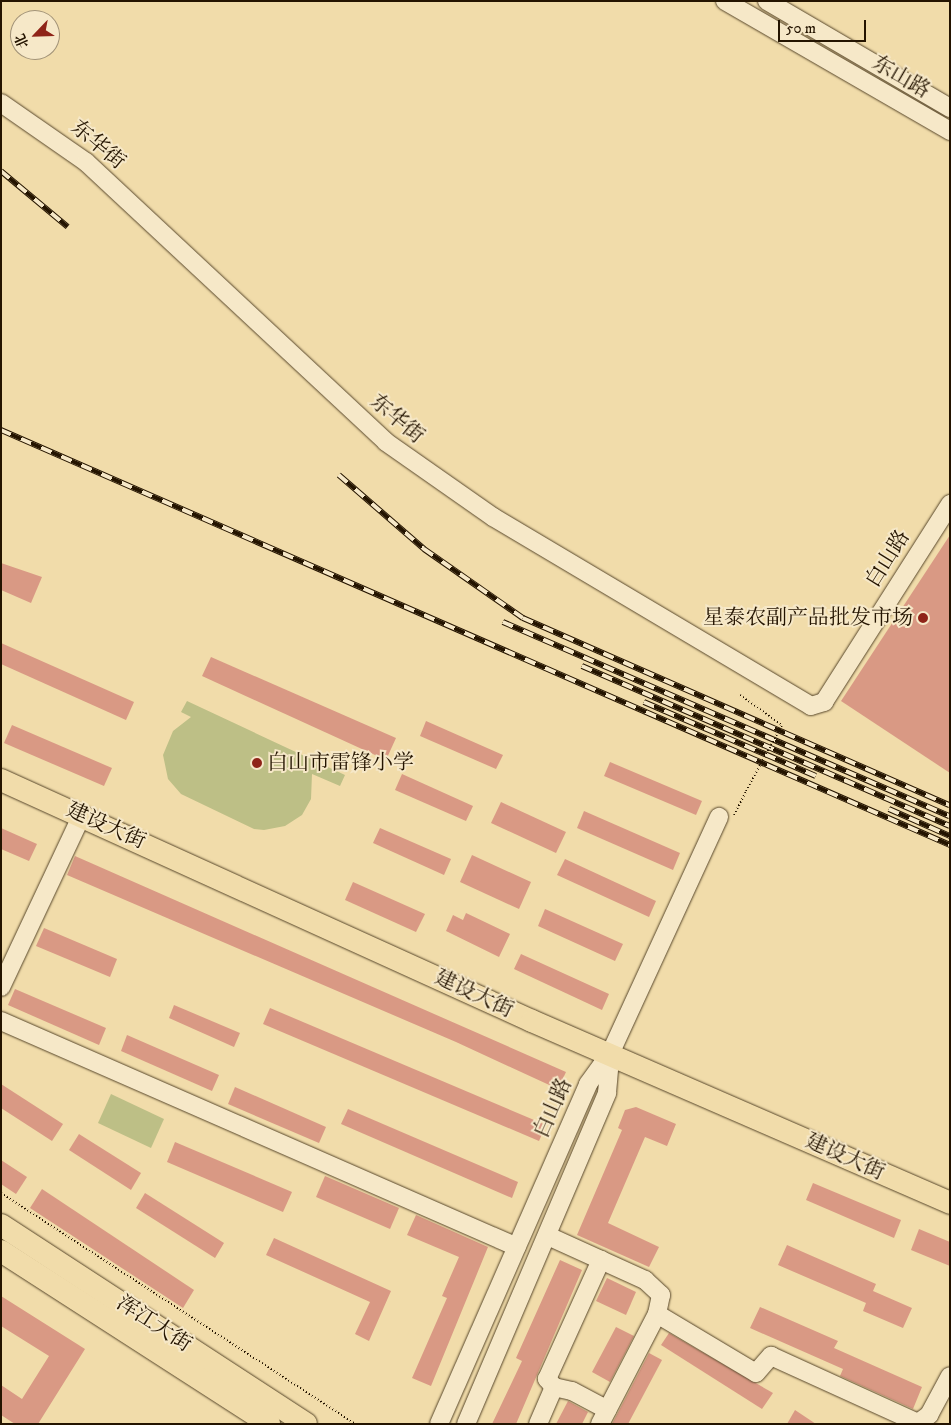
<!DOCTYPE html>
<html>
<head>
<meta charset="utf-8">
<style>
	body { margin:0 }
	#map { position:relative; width:951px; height:1425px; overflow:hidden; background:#f1dcaa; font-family:"IM FELL DW Pica","Noto Serif SC",serif }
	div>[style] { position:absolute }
	.green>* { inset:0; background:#bdbf86 }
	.building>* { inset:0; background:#d99984 }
	.path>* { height:2px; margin-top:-1px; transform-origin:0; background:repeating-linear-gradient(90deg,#241400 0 1px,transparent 0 3.5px) }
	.roads { filter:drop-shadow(0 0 1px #57462a) drop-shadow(0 0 1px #57462a) }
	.minor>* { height:18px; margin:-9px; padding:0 9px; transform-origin:9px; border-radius:9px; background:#f6e8c8 }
	.major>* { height:22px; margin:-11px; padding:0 11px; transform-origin:11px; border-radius:11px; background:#f1dcaa }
	.rail>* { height:5.5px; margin-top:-2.75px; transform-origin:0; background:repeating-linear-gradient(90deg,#f6e8c8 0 11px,#241400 0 22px); box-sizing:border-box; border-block:1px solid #241400 }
	.path-bridge>* { height:2px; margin-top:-1px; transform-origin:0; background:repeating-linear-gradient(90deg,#241400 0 1px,transparent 0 3.5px) }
	.dots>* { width:14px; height:14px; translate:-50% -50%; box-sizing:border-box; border:2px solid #f6e8c8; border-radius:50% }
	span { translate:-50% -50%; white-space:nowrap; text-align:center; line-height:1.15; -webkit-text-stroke:4px #f6e8c8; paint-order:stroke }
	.street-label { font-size:21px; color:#241400 }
	.poi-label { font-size:21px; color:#241400 }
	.right { translate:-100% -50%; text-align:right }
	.left { translate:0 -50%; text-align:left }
	.frame { position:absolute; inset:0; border:2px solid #241400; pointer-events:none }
	.north { position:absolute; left:10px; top:10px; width:50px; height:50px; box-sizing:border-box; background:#f6e8c8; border:1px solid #a29378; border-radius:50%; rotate:246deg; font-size:14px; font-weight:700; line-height:20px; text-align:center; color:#241400 }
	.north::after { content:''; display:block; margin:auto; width:18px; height:22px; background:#8f2418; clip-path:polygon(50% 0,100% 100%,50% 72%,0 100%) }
	.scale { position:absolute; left:778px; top:20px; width:88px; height:22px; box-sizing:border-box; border:2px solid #241400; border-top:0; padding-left:6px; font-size:15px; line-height:18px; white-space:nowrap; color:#241400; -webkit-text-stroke:4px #f6e8c8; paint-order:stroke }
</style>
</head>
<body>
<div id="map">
	<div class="green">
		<i style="clip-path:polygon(187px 701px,345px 775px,340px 786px,312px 774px,311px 799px,302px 815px,285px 826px,264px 830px,254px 829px,181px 794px,168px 779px,163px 755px,173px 731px,191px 717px,181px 712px)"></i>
		<i style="clip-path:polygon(111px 1094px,164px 1119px,151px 1148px,98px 1123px)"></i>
	</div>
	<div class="building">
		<i style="clip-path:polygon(950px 535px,950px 773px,841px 701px)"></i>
		<i style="clip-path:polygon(1px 563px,42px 577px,31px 603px,1px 590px)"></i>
		<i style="clip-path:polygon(1px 643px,134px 702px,126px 720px,1px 664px)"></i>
		<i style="clip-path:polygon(211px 657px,396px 738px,386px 760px,202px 676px)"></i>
		<i style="clip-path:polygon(426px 721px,503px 755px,496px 769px,420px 736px)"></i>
		<i style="clip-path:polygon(12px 725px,112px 768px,104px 786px,4px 743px)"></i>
		<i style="clip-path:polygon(610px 762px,702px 801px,696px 815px,604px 776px)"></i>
		<i style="clip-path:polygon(402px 774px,473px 806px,466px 821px,395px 790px)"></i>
		<i style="clip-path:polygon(501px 802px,566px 832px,556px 853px,491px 823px)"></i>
		<i style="clip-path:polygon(584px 811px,680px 853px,673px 870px,577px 828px)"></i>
		<i style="clip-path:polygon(1px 828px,37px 844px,29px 861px,1px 849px)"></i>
		<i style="clip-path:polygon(380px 828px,451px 859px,444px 875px,373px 843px)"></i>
		<i style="clip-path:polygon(472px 855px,531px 882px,519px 909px,460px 882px)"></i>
		<i style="clip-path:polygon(75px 856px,566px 1072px,558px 1089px,456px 1042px,67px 875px)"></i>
		<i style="clip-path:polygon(565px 859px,656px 901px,649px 917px,557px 875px)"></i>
		<i style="clip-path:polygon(353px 882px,425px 914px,416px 932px,345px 900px)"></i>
		<i style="clip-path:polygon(545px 909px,623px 944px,615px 961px,538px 926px)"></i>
		<i style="clip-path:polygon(466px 913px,510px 934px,499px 957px,446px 931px,453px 915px,463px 920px)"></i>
		<i style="clip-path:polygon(44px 928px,117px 959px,110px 977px,36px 946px)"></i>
		<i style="clip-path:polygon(521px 954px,609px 994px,602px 1010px,514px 969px)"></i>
		<i style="clip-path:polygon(15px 989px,106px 1028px,99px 1045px,8px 1005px)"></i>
		<i style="clip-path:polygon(174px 1005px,240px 1033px,234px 1047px,169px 1018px)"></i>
		<i style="clip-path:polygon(270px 1008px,546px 1125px,539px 1141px,263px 1024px)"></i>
		<i style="clip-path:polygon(127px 1035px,219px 1075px,212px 1091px,121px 1051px)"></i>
		<i style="clip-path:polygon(1px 1084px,63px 1124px,52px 1141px,1px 1108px)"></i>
		<i style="clip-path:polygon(235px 1087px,326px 1127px,319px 1143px,228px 1104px)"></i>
		<i style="clip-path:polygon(636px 1107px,676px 1124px,667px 1146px,645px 1137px,608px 1223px,659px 1247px,649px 1267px,577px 1235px,622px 1130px,618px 1128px,625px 1110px)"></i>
		<i style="clip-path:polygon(348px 1109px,518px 1182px,512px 1198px,341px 1124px)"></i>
		<i style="clip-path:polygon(79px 1134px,141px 1173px,131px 1190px,69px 1150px)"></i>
		<i style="clip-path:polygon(175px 1142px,292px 1192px,283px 1212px,167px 1162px)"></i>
		<i style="clip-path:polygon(1px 1160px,27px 1177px,16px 1194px,1px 1184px)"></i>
		<i style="clip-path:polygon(325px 1176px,399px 1208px,390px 1229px,316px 1197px)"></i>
		<i style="clip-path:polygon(813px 1183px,901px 1220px,894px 1238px,806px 1200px)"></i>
		<i style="clip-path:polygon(42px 1189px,194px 1290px,183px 1308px,30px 1208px)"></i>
		<i style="clip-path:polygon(145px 1193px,224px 1243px,215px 1258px,136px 1208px)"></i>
		<i style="clip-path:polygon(416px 1215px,488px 1247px,431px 1386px,412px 1378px,447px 1298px,442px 1296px,459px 1257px,407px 1235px)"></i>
		<i style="clip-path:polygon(919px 1229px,950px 1242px,950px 1266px,911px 1250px)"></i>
		<i style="clip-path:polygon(274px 1238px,391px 1291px,369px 1341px,355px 1334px,370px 1302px,266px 1255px)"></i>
		<i style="clip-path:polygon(787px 1245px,876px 1284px,873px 1291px,912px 1308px,903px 1328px,863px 1311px,866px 1303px,778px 1265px)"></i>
		<i style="clip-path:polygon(560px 1260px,582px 1270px,516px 1424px,492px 1424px,522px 1361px,516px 1358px)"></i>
		<i style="clip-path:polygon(607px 1278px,636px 1292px,626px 1315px,596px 1301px)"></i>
		<i style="clip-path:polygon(1px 1296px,85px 1349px,38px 1424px,15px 1424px,1px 1415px,1px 1385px,22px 1399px,49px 1356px,1px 1326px)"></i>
		<i style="clip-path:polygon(760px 1307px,838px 1341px,834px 1348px,922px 1387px,913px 1409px,840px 1376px,843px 1369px,750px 1328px)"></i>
		<i style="clip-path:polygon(616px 1327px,634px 1336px,610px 1382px,592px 1372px)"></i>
		<i style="clip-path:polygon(669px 1333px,773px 1393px,762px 1409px,661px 1345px)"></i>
		<i style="clip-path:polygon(649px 1353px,662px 1360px,628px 1424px,612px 1424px)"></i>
		<i style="clip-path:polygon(568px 1401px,588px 1412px,582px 1424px,556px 1424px)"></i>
		<i style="clip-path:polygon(795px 1410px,816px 1424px,787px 1424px)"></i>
	</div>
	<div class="path">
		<i style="left:740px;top:695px;width:52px;rotate:35.5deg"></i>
		<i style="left:734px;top:815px;width:27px;rotate:-63deg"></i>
		<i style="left:1px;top:1193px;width:424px;rotate:33.1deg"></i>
	</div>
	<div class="roads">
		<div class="minor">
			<i style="left:725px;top:1px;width:260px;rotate:30deg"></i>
			<i style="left:767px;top:1px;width:212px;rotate:30.3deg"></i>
			<i style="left:1px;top:103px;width:103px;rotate:34.8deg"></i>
			<i style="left:86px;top:162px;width:410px;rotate:43deg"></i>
			<i style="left:386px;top:442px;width:131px;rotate:35deg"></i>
			<i style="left:493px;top:517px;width:370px;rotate:30.7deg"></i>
			<i style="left:811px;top:706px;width:14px;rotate:-17deg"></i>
			<i style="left:824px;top:702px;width:235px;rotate:-57.5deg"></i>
			<i style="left:1px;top:987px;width:190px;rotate:-64.8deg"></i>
			<i style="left:1px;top:1021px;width:563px;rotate:23.65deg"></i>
			<i style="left:548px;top:1236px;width:107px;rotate:24.4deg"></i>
			<i style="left:645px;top:1280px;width:22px;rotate:43deg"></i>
			<i style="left:661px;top:1295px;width:19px;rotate:102deg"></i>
			<i style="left:657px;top:1314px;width:124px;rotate:117.4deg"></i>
			<i style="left:657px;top:1314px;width:115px;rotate:30.8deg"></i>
			<i style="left:756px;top:1373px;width:23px;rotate:-49deg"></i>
			<i style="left:771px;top:1356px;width:162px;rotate:24.5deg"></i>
			<i style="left:918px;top:1423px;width:14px;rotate:-36deg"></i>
			<i style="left:929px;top:1415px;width:44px;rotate:-61.7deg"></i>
			<i style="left:554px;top:1387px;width:18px;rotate:13deg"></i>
			<i style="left:572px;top:1391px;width:40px;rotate:28deg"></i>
			<i style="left:439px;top:1424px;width:371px;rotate:-66.3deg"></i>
			<i style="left:588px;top:1084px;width:37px;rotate:-54deg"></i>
			<i style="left:610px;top:1054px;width:261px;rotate:-65.3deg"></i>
			<i style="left:466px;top:1424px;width:360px;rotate:-66.9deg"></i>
			<i style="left:607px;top:1093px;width:38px;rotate:-85deg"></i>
			<i style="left:538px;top:1424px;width:40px;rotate:-66.6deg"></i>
			<i style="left:554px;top:1387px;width:11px;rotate:-131deg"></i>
			<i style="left:547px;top:1379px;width:131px;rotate:-65.6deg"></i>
		</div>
		<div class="major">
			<i style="left:1px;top:780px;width:583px;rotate:24.41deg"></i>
			<i style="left:532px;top:1021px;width:456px;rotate:23.5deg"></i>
			<i style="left:1px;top:1225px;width:364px;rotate:33.1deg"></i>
			<i style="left:1px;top:1251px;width:319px;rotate:32.8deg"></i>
		</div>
	</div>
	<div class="rail">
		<i style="left:1px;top:171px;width:87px;rotate:39.9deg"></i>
		<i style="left:1px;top:430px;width:1036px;rotate:23.62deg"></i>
		<i style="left:339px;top:475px;width:113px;rotate:41deg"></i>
		<i style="left:424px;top:549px;width:121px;rotate:34.9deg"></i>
		<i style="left:523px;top:618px;width:466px;rotate:23.7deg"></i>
		<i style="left:503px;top:622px;width:487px;rotate:23.5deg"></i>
		<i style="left:582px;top:666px;width:401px;rotate:23.5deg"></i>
		<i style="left:644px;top:702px;width:187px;rotate:23.3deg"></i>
		<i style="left:889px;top:809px;width:67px;rotate:23.9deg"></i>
	</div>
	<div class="path-bridge">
		<i style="left:746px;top:791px;width:75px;rotate:-61.4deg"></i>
	</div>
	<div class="dots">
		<i style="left:923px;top:618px;background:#8f2418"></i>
		<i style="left:257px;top:763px;background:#8f2418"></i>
	</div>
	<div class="street-label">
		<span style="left:901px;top:77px;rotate:30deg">东山路</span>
		<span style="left:98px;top:145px;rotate:40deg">东华街</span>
		<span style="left:397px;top:419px;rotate:40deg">东华街</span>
		<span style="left:888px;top:559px;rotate:-58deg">白山路</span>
		<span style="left:106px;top:826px;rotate:24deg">建设大街</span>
		<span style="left:474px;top:994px;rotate:25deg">建设大街</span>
		<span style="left:553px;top:1108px;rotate:-66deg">白山路</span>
		<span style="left:845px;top:1157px;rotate:24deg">建设大街</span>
		<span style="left:154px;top:1324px;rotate:33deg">浑江大街</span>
	</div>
	<div class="poi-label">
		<span class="right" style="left:913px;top:618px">星泰农副产品批发市场</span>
		<span class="left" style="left:267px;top:763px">白山市雷锋小学</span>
	</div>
	<div class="frame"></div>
	<div class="north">北</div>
	<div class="scale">50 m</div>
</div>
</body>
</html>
